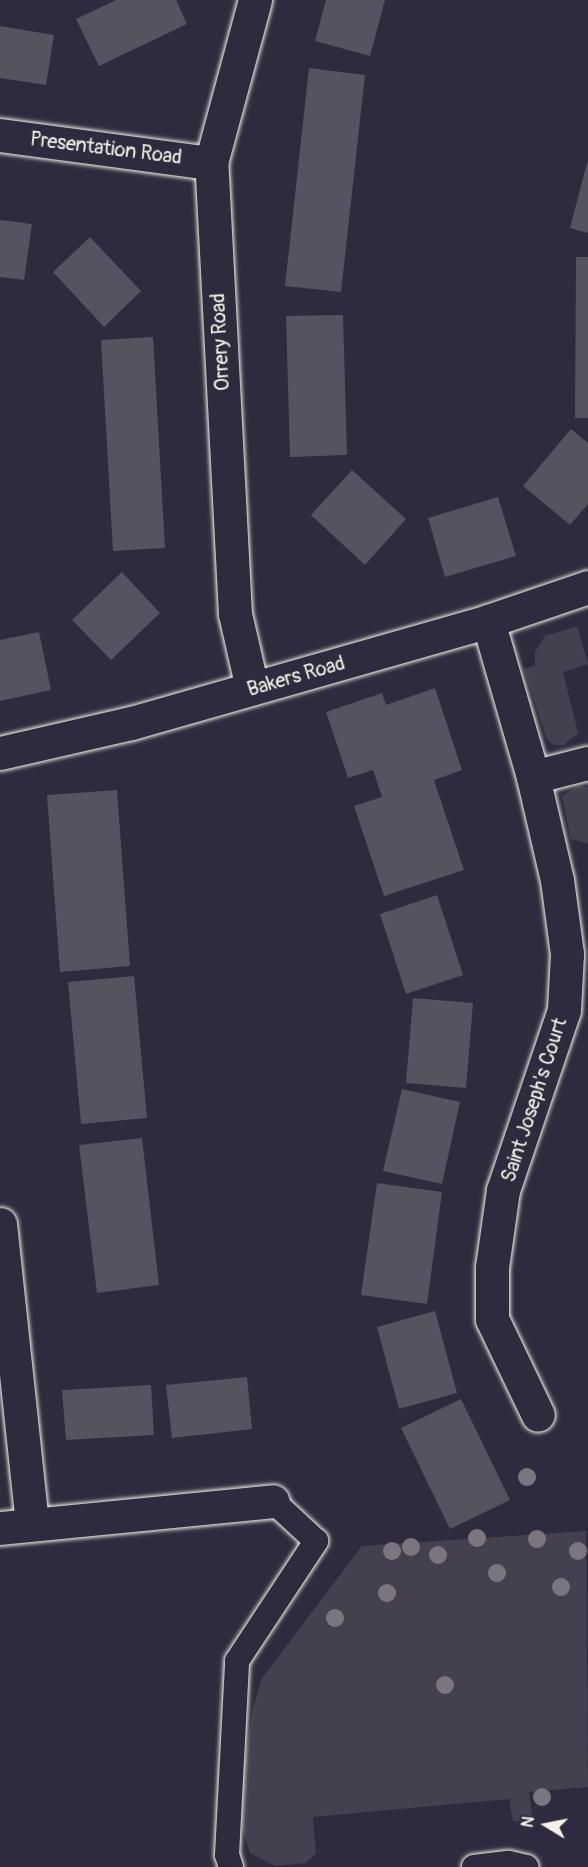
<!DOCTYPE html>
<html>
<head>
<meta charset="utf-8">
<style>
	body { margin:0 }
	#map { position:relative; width:588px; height:1867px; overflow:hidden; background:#2f2a3d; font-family:Pangolin,sans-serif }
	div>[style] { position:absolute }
	.green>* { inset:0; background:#454050 }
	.building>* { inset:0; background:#56525f }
	.roads { filter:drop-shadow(0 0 2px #f4f1e8) drop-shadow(0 0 2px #f4f1e8) }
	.lane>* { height:24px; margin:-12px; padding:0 12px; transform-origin:12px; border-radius:12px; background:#2f2a3d }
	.street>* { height:33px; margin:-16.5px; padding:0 16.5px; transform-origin:16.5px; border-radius:16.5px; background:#2f2a3d }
	.trees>* { width:18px; height:18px; margin:-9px; border-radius:50%; background:#7a757e }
	span { translate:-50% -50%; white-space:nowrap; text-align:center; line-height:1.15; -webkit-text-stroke:4.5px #2f2a3d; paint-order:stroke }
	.street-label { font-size:20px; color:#f4f1e8 }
	.north { position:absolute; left:516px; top:1795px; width:60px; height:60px; -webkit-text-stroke:4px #2f2a3d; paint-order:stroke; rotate:280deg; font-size:16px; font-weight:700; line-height:24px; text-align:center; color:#f4f1e8 }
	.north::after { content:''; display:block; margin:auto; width:21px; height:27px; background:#f4f1e8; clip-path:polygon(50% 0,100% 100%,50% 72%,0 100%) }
</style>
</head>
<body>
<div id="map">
	<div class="green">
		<i style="clip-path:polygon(577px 626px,588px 664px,563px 672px,578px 733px,564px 745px,553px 745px,547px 739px,524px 669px,535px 666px,535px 652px,545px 636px)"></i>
		<i style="clip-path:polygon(578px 786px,588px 787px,588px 844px,571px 839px,562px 796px)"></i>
		<i style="clip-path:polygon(586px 1531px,588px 1787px,529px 1792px,533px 1823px,513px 1821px,509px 1799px,313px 1817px,316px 1853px,306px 1863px,275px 1866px,250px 1853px,242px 1827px,242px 1780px,253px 1708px,262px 1678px,362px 1546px)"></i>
	</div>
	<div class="building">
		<i style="clip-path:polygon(116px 0,176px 0,187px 24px,99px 66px,76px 19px)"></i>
		<i style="clip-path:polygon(326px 0,385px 0,370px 56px,315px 41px)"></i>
		<i style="clip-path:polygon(0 26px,54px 35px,46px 85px,0 78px)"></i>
		<i style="clip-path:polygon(309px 68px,365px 75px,341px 292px,285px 286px)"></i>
		<i style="clip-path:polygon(587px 163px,588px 164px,588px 233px,570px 228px)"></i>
		<i style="clip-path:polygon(0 220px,32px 224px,24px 280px,0 277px)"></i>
		<i style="clip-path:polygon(90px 237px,141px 291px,104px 327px,53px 272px)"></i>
		<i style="clip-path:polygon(576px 257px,588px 257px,588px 418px,575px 418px)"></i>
		<i style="clip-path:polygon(343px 315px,347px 455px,290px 457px,286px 316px)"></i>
		<i style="clip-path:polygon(153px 337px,165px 548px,113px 551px,101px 340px)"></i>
		<i style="clip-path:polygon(571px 429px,588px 443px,588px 504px,570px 525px,523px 486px)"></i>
		<i style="clip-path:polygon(352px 470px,406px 519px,365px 565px,311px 515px)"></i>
		<i style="clip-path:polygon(498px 497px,516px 556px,445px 577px,428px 518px)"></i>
		<i style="clip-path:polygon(122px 572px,160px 613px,111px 660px,72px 620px)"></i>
		<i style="clip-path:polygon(39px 632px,51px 690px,0 701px,0 640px)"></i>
		<i style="clip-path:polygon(435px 688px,462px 770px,434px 780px,464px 870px,384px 896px,354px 806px,382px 797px,373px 770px,348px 778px,326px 712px,382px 693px,386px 705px)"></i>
		<i style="clip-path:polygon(117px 790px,130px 966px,60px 972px,47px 795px)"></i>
		<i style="clip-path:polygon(437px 895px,463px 975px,406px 994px,380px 914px)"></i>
		<i style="clip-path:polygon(134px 976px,147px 1118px,81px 1124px,68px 982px)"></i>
		<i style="clip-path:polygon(413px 998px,473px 1003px,466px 1088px,406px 1083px)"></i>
		<i style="clip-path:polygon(402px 1089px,460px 1102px,442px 1184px,383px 1171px)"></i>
		<i style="clip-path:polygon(142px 1138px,159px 1285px,97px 1293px,79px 1145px)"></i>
		<i style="clip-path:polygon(377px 1183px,442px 1192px,427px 1304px,361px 1295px)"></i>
		<i style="clip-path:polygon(435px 1311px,457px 1393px,399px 1409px,377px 1327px)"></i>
		<i style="clip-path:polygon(247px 1377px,252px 1429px,172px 1438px,166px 1385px)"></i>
		<i style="clip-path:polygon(151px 1385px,154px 1435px,66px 1440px,62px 1390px)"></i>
		<i style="clip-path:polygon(461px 1399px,510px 1500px,450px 1529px,401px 1428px)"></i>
	</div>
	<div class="roads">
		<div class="lane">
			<i style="left:231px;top:1867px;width:13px;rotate:-108deg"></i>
			<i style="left:227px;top:1855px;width:194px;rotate:-87deg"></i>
			<i style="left:237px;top:1661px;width:144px;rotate:-56.6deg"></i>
			<i style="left:316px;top:1541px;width:59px;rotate:-137.1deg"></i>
			<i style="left:474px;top:1867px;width:35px;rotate:-7deg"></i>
			<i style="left:509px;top:1863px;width:18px;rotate:13deg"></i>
		</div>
		<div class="street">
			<i style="left:0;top:135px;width:213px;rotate:7.6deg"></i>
			<i style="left:488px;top:621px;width:162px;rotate:73.9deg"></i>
			<i style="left:533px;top:777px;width:106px;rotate:76.9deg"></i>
			<i style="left:557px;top:880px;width:75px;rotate:82.3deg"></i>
			<i style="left:567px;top:954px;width:56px;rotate:93.1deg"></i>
			<i style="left:564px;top:1010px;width:190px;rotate:108.7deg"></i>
			<i style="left:503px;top:1190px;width:78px;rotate:98.1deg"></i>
			<i style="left:492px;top:1267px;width:52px;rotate:90deg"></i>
			<i style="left:492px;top:1319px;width:106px;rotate:64.4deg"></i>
			<i style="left:252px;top:688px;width:76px;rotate:-102.9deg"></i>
			<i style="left:235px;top:614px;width:452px;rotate:-93deg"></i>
			<i style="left:211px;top:163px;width:169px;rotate:-74.9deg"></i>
			<i style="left:0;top:753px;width:134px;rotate:-12.9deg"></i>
			<i style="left:131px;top:723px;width:371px;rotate:-15.9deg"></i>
			<i style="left:488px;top:621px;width:106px;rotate:-18.8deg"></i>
			<i style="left:533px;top:777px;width:57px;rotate:-14.3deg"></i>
			<i style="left:0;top:1224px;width:301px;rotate:83.9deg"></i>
			<i style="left:0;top:1528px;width:274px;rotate:-5.6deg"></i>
		</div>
	</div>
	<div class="trees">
		<i style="left:527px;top:1477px"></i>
		<i style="left:477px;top:1538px"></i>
		<i style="left:537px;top:1539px"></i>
		<i style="left:411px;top:1547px"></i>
		<i style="left:392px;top:1551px"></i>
		<i style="left:578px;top:1551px"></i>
		<i style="left:438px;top:1555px"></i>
		<i style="left:497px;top:1573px"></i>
		<i style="left:561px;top:1587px"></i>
		<i style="left:387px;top:1593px"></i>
		<i style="left:335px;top:1618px"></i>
		<i style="left:445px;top:1685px"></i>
		<i style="left:542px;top:1797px"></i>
	</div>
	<div class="street-label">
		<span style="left:106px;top:148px;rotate:7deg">Presentation Road</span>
		<span style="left:220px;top:342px;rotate:-93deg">Orrery Road</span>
		<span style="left:296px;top:676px;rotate:-16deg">Bakers Road</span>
		<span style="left:534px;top:1100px;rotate:-72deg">Saint Joseph's Court</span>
	</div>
	<div class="north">N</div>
</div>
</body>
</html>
